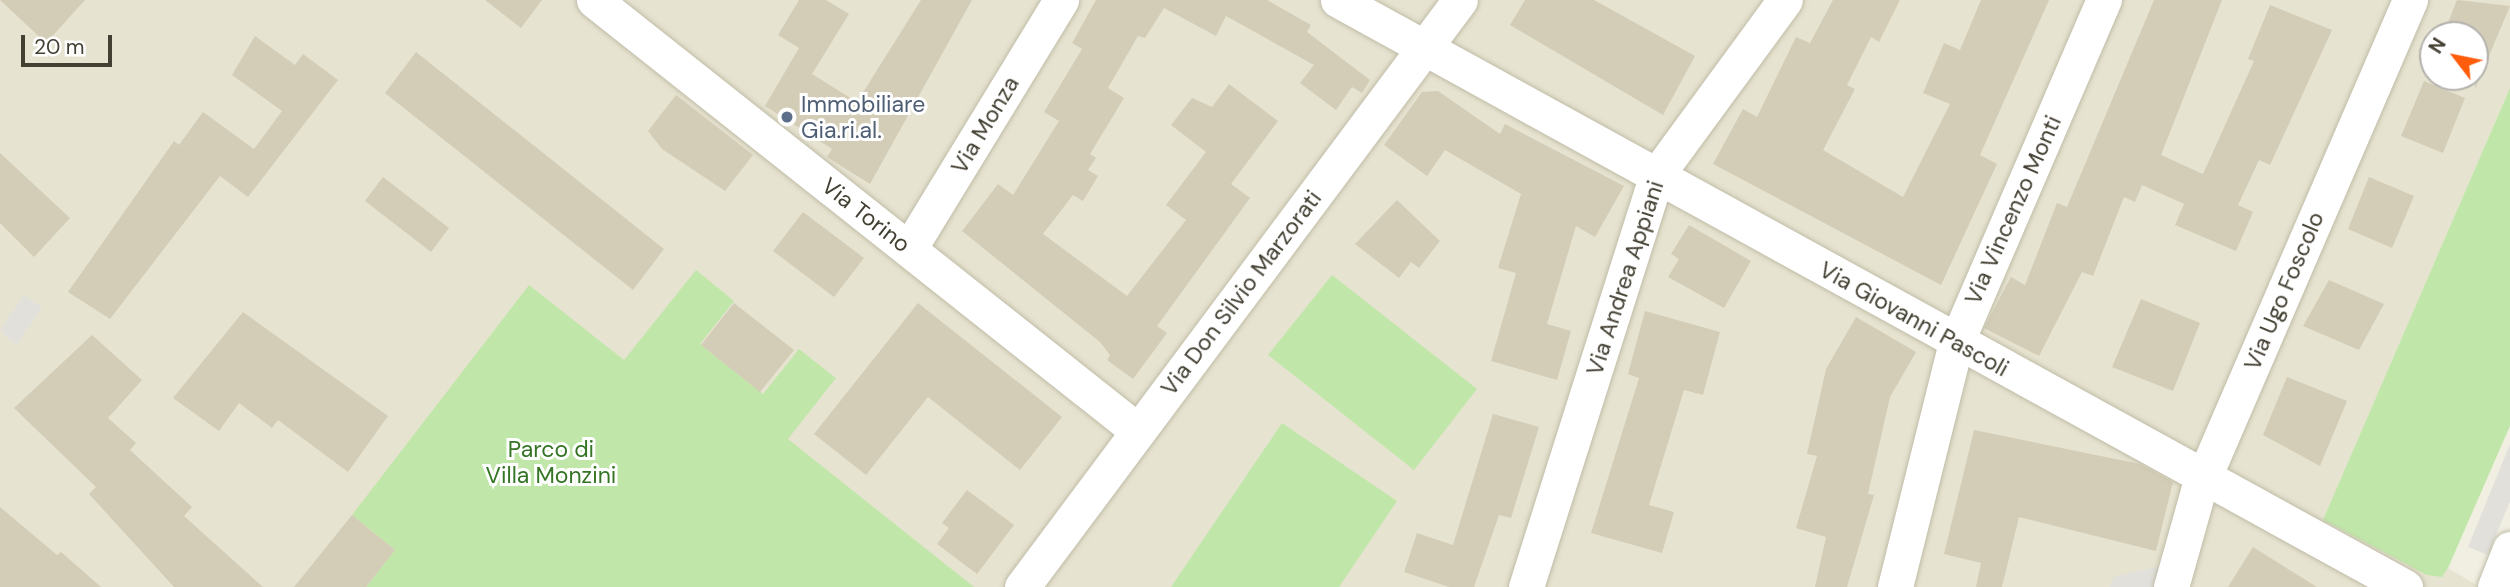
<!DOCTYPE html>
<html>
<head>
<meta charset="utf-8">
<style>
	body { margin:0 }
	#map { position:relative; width:2510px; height:587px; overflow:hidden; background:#f1efe2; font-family:"DM Sans",sans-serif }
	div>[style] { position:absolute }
	.residential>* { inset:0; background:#e6e3d0 }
	.green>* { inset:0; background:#c0e7a9 }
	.parking>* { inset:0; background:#e1e0db }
	.building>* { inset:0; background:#d3cdb7 }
	.roads { filter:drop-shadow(0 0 2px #c0bca7) drop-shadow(0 0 2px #c0bca7) }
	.minor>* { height:35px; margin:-17.5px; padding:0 17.5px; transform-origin:17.5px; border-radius:17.5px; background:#fff }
	.dots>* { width:19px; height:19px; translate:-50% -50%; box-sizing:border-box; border:4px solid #fff; border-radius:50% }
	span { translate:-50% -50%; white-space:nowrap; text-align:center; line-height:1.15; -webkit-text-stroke:6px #fff; paint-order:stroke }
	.service-label { font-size:23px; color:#4e5e75 }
	.left { translate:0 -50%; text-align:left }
	.street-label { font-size:23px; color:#433f32 }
	.park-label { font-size:23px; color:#357525 }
	.north { position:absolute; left:2419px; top:21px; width:70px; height:70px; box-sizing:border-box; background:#fff; border:2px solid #b4b2ad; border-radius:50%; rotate:302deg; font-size:19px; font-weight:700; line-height:28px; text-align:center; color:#433f32 }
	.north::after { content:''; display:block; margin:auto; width:24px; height:32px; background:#ff5c0b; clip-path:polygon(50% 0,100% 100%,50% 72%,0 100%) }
	.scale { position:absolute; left:21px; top:35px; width:91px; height:32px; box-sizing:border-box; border:4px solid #433f32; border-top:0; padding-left:9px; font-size:21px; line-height:24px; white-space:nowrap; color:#433f32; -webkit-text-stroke:5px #fff; paint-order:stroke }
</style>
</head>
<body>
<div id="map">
	<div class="residential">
		<i style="clip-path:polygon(evenodd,0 0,2510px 0,2510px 88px,2324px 519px,2442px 577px,2448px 568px,2480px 587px,0 587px,0 0,2433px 35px,2475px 35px,2475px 77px,2433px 77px,2433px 35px)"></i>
	</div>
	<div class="green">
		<i style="clip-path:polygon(2510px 88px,2510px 426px,2448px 568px,2442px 577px,2427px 575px,2323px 520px)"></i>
		<i style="clip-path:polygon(696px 270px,734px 301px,700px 344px,763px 394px,799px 349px,836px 378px,788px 439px,974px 587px,366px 587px,395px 550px,352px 515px,529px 285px,624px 360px)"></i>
		<i style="clip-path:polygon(1332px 275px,1477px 389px,1414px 470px,1268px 355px)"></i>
		<i style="clip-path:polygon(1282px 423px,1397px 501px,1339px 587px,1171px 587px)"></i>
	</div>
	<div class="parking">
		<i style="clip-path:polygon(24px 295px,42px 307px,16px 346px,0 330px)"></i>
		<i style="clip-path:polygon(2510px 444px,2510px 501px,2488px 555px,2468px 547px)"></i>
		<i style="clip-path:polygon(2165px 565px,2159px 587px,2110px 587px,2113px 577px)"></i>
	</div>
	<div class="building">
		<i style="clip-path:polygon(0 0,85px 0,46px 43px)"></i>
		<i style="clip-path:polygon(485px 0,542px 0,521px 28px)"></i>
		<i style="clip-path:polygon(799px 0,826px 0,849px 14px,812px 74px,857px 102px,921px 0,972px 0,870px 184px,827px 157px,832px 149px,765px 106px,799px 48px,778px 35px)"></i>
		<i style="clip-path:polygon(1096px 0,1267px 0,1311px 25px,1307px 32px,1370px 80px,1362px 93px,1352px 87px,1336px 110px,1300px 83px,1314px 65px,1226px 16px,1216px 36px,1164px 8px,1145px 38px,1138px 36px,1108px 88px,1124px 98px,1090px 154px,1096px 158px,1088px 170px,1098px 176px,1083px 201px,1073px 195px,1043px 234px,1127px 296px,1186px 220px,1166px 205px,1206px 152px,1171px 125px,1192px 98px,1212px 107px,1229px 84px,1278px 121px,1231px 184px,1250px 198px,1157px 326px,1167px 333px,1133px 379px,1107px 360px,1110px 355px,1100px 342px,962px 231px,998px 184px,1013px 195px,1059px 121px,1044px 112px,1082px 49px,1072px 43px)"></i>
		<i style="clip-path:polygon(1525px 0,1594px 0,1695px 56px,1663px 115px,1510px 25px)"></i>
		<i style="clip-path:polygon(1833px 0,1900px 0,1879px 42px,1871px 37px,1847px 85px,1855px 89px,1823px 150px,1903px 197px,1950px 104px,1923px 93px,1944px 43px,1960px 50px,1981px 0,2049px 0,1980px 155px,1997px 164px,1941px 285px,1713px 164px,1743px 109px,1757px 117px,1796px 37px,1810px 43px)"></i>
		<i style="clip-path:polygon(2154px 0,2222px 0,2161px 155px,2203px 174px,2254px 61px,2248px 59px,2270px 5px,2332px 30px,2270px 165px,2259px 160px,2238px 205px,2253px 212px,2236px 251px,2175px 225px,2184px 204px,2142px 185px,2135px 202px,2124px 197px,2093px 276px,2082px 272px,2039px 356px,1984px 328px,2011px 277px,2025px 285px,2057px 203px,2067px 207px)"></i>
		<i style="clip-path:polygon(2457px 0,2510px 6px,2475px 89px,2475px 35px,2443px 35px)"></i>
		<i style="clip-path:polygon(255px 36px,295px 65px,303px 54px,338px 80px,248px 197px,220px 176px,110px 319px,68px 292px,174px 141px,179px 145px,203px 112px,254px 149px,282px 111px,232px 75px)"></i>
		<i style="clip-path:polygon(416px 52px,664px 249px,633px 290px,385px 93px)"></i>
		<i style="clip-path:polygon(2424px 81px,2465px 98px,2443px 153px,2401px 136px)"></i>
		<i style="clip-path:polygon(1438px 91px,1500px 134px,1505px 124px,1624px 186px,1595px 237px,1576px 226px,1547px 324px,1571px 331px,1557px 380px,1491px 361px,1516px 273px,1498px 268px,1521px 194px,1445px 150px,1427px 176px,1384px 145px,1422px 92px)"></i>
		<i style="clip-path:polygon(676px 95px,753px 155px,725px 191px,662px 149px,648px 131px)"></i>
		<i style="clip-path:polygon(0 153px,70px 218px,34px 257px,0 223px)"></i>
		<i style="clip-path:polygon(383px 177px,449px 228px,431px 252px,365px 201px)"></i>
		<i style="clip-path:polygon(2369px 177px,2414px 196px,2392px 248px,2348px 229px)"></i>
		<i style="clip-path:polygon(1397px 200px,1440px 241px,1419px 268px,1411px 262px,1399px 278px,1355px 244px)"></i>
		<i style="clip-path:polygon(803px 212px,864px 258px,834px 297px,773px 251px)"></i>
		<i style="clip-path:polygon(1689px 225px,1751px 261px,1724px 308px,1668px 277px,1679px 259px,1671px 254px)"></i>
		<i style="clip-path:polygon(2329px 280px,2384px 304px,2359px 350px,2303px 326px)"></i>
		<i style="clip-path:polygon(2141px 299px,2200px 323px,2173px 391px,2112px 367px)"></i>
		<i style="clip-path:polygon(734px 303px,794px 350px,760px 392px,701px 345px)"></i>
		<i style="clip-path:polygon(918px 303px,1062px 417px,1020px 470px,928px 397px,866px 475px,814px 434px)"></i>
		<i style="clip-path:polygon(1645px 311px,1720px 332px,1703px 395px,1684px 390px,1649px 505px,1674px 512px,1662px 553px,1591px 533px,1639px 378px,1628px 374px)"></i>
		<i style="clip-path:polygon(243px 312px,388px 416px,348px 472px,278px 420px,272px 428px,239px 403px,219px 431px,173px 398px)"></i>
		<i style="clip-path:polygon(1856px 317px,1916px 352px,1890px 397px,1868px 494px,1874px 495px,1847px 587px,1815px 587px,1826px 537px,1796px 528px,1817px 456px,1807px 454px,1826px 369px)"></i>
		<i style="clip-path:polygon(92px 335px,142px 380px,108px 418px,136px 443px,130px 450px,192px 507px,184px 516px,263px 587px,174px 587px,89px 494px,96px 487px,14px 408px)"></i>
		<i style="clip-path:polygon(2287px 377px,2347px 401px,2320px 466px,2263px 435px)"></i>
		<i style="clip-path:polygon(1493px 414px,1539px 427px,1511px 518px,1499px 515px,1474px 587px,1449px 587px,1404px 572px,1417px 533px,1453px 545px)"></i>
		<i style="clip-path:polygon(1974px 430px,2140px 464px,2173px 482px,2156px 551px,2019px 517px,2002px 587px,1976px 587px,1981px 563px,1944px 554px)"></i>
		<i style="clip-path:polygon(967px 490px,1014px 525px,977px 574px,937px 544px,949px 528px,942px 523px)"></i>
		<i style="clip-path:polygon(0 507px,57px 555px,61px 552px,101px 587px,0 587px)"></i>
		<i style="clip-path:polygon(352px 515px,395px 550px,366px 587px,294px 587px)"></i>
		<i style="clip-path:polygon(2253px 547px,2317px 587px,2228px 587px)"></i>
	</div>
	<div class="roads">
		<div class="minor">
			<i style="left:594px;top:0;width:694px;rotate:38.39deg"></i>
			<i style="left:1338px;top:0;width:1218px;rotate:28.82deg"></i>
			<i style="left:909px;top:249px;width:292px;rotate:-58.6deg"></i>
			<i style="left:1022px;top:587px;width:732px;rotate:-53.27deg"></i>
			<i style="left:1526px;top:587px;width:431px;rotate:-72.4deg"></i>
			<i style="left:1656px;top:176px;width:218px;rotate:-53.8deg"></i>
			<i style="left:1895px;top:587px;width:252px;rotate:-76deg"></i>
			<i style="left:1956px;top:343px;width:374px;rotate:-66.7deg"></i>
			<i style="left:2171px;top:587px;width:100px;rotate:-74.3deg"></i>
			<i style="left:2198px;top:491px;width:535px;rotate:-66.65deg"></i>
			<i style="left:2495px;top:587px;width:41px;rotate:-68.5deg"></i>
		</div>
	</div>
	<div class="dots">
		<i style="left:787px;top:117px;background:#5c6f8a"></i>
	</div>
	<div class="service-label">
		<span class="left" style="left:801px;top:117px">Immobiliare<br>Gia.ri.al.</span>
	</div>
	<div class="street-label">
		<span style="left:985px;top:125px;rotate:-59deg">Via Monza</span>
		<span style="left:2013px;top:210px;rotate:-66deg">Via Vincenzo Monti</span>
		<span style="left:866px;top:215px;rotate:38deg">Via Torino</span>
		<span style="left:1625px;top:278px;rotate:-72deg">Via Andrea Appiani</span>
		<span style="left:2284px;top:291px;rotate:-67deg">Via Ugo Foscolo</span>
		<span style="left:1241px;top:293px;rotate:-53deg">Via Don Silvio Marzorati</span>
		<span style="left:1914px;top:319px;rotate:29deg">Via Giovanni Pascoli</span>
	</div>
	<div class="park-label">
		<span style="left:551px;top:462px">Parco di<br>Villa Monzini</span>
	</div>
	<div class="north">N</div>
	<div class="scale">20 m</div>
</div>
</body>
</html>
